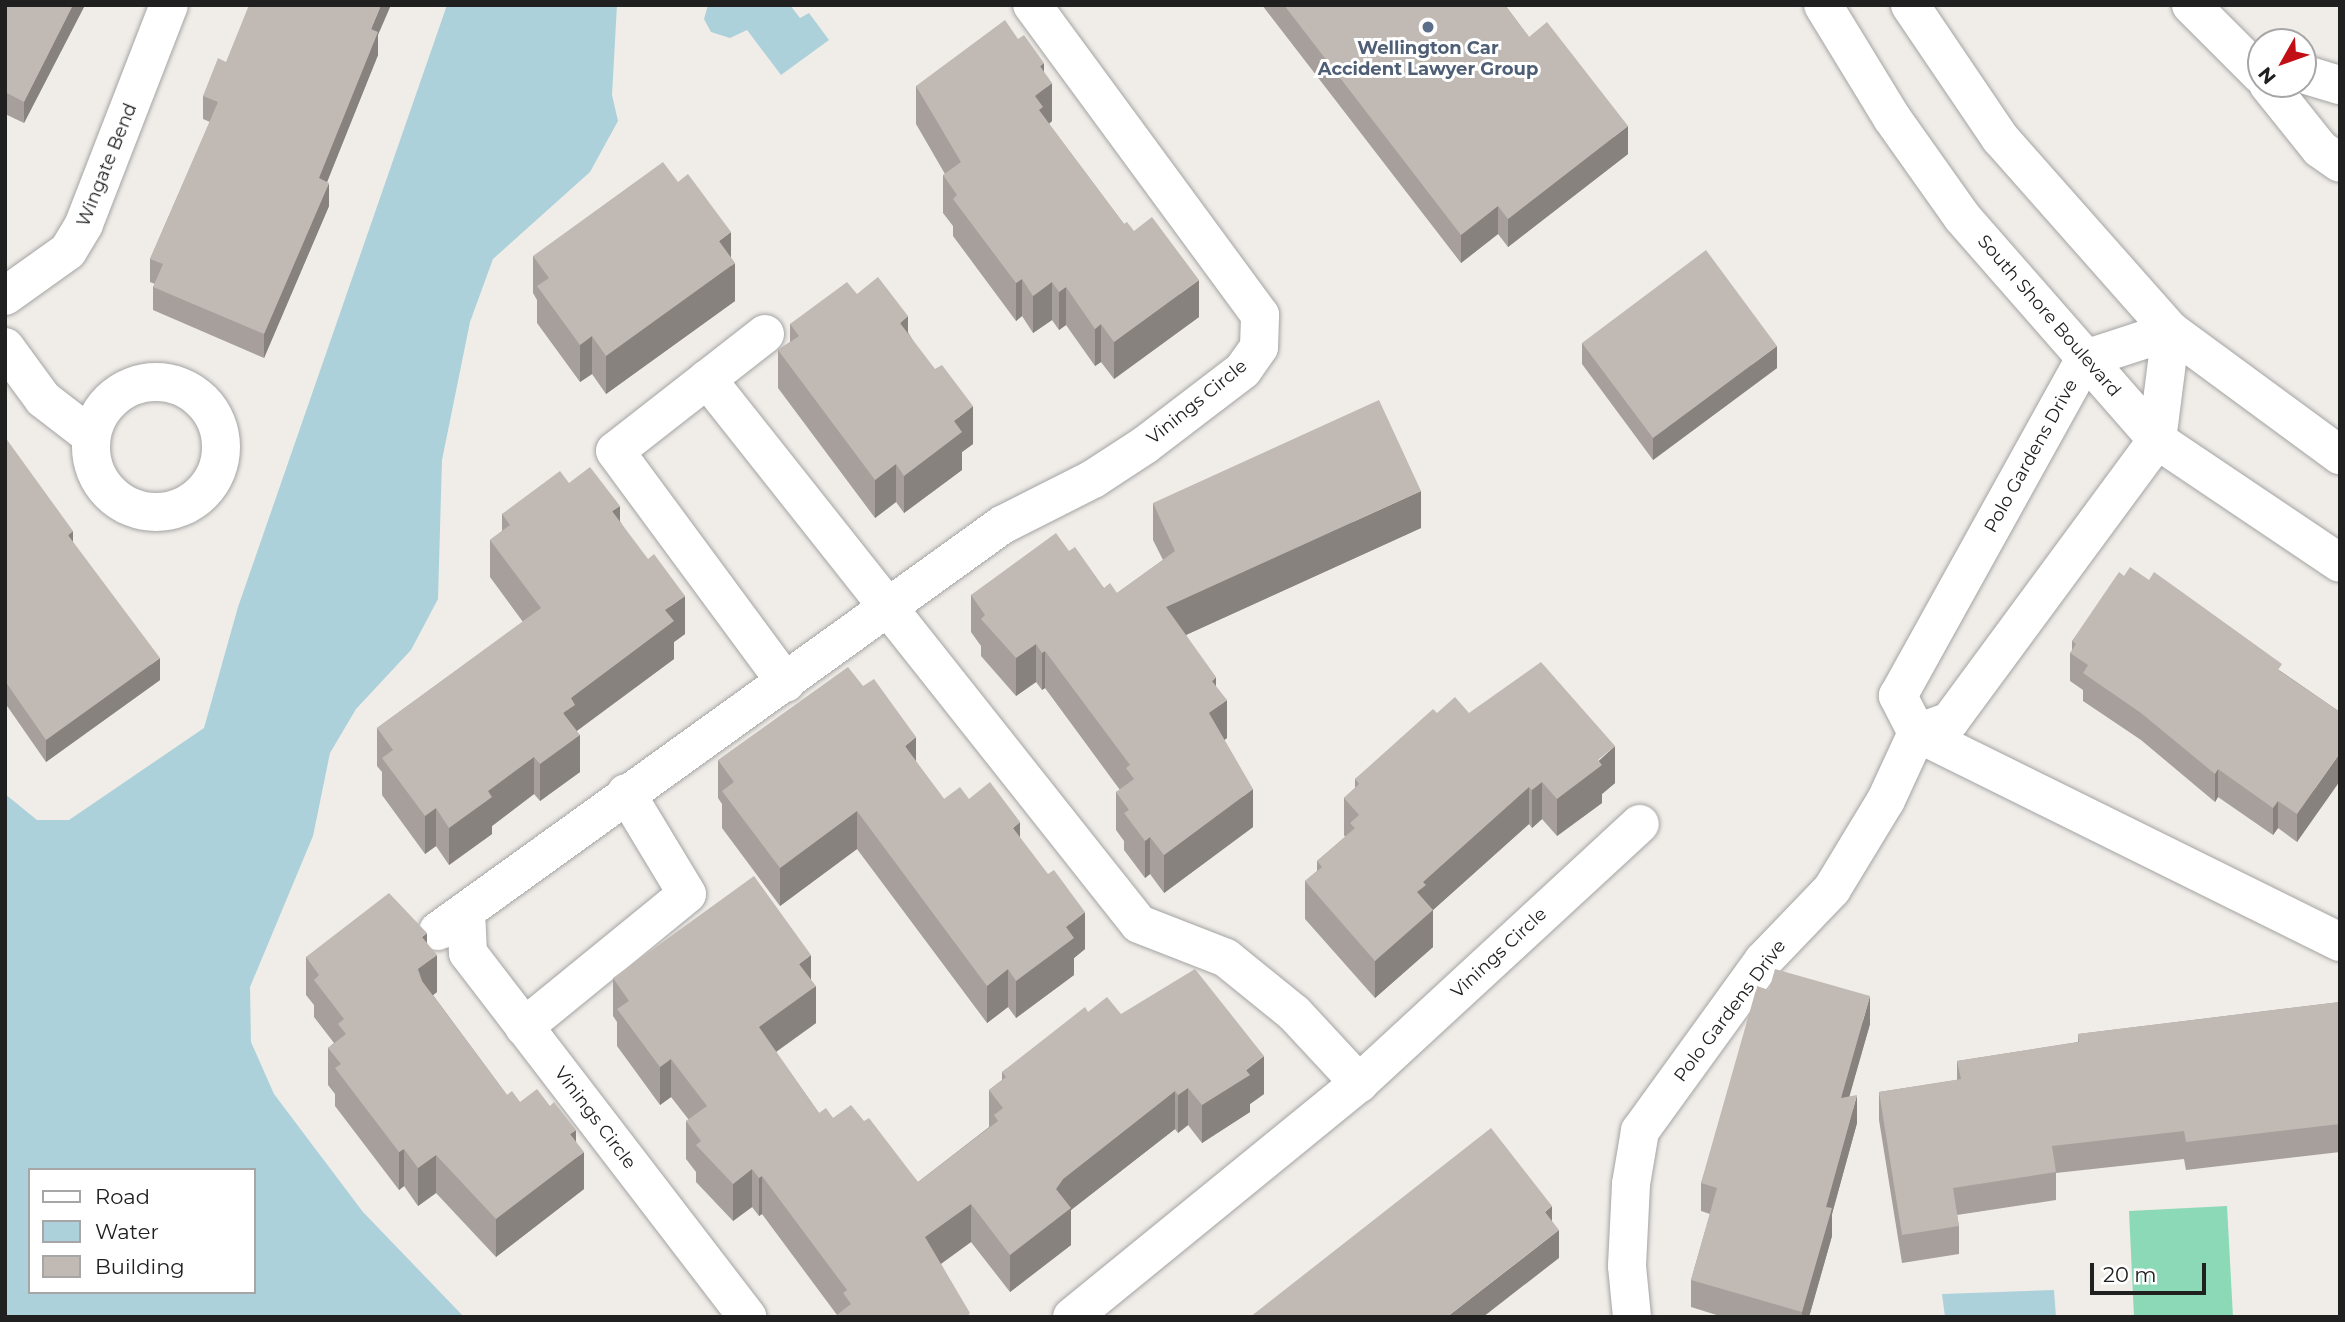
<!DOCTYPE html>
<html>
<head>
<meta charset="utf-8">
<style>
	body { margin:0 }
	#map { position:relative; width:2345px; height:1322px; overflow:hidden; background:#f0ede8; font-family:Montserrat,sans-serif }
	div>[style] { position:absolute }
	.pitch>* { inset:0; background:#8cd9b8 }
	.water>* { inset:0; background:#acd1da }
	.roads { filter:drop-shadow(0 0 2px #a4a4a4) drop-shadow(0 0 2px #a4a4a4) }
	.minor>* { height:38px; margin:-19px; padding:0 19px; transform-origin:19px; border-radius:19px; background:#fff }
	.minor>.ring { margin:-19px; padding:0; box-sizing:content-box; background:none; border:38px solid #fff; border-radius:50% }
	.tertiary>* { height:38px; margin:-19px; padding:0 19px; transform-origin:19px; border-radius:19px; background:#fff }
	.wall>* { inset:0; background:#a69f9b }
	.shaded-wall>* { inset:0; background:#87827e }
	.building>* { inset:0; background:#c1b9b4 }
	.dots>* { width:19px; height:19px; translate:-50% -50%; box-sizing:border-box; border:4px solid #fff; border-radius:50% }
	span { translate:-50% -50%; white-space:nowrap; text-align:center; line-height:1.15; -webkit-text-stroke:6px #fff; paint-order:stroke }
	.service-label { font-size:18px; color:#4e5e75; font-weight:700 }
	.street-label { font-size:18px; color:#202020 }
	.frame { position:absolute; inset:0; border:7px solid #202020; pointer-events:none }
	.legend { position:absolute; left:28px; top:1168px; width:228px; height:126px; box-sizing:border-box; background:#fff; border:2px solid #a6a6a6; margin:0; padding:9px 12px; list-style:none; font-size:21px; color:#202020 }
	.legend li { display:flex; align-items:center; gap:14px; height:35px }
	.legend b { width:35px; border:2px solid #a6a6a6 }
	.north { position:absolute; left:2247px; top:28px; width:70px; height:70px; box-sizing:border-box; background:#fff; border:2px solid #a6a6a6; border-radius:50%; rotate:230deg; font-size:19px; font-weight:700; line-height:28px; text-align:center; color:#202020 }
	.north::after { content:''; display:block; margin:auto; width:24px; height:32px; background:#c20f15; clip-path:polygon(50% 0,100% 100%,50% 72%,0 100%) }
	.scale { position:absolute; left:2090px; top:1263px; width:116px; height:32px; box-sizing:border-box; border:4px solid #202020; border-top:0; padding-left:9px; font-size:21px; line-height:24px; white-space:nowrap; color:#202020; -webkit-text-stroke:5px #fff; paint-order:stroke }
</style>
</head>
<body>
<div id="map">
	<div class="pitch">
		<i style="clip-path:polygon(2227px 1206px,2233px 1317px,2134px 1317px,2129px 1211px)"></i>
	</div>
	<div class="water">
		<i style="clip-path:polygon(evenodd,447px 5px,617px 5px,612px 95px,618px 121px,590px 172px,493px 259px,470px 322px,442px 460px,438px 599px,411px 650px,356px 709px,330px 753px,313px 836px,250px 987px,251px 1042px,274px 1094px,363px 1212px,464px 1317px,5px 1317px,5px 794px,37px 820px,69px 820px,204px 728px,238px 607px,447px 5px,30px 1170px,254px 1170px,254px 1292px,30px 1292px,30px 1170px)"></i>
		<i style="clip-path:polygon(708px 5px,790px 5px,800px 18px,809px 13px,829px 40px,781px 75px,747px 30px,730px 38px,711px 32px,704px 19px)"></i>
		<i style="clip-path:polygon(2054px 1290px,2056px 1317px,1945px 1317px,1942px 1294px)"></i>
	</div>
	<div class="roads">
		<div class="minor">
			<i style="left:2191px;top:5px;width:99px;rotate:45deg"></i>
			<i style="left:2303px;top:74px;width:39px;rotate:17deg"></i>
			<i style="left:2268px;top:84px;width:83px;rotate:51.3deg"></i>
			<i style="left:2320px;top:149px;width:24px;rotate:35deg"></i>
			<i style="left:5px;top:296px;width:77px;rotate:-35.5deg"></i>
			<i style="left:68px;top:251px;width:31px;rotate:-59deg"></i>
			<i style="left:84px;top:224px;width:235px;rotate:-68.8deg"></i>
			<i style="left:2171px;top:331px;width:110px;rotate:97.3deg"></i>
			<i style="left:2157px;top:440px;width:349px;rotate:126.4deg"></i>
			<i style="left:1950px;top:721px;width:35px;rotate:160deg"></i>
			<i style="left:1917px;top:733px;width:42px;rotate:-117.2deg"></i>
			<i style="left:1898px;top:696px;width:385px;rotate:-61deg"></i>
			<i style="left:2085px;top:359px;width:90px;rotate:-18deg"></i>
			<i style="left:765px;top:334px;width:190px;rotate:142deg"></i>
			<i style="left:615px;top:451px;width:288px;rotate:53.6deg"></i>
			<i style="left:5px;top:347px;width:64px;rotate:53.8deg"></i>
			<i style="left:43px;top:399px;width:61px;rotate:37.6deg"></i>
			<i style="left:707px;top:379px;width:695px;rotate:51.6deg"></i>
			<i style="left:1139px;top:924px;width:93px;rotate:21.3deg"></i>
			<i style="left:1226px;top:958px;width:87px;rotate:39deg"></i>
			<i style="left:1294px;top:1013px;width:96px;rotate:47.1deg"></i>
			<i class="ring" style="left:91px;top:382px;width:92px;height:92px"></i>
			<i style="left:466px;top:911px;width:42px;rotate:87.3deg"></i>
			<i style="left:468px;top:953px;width:459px;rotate:52.5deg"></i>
			<i style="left:438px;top:931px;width:695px;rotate:-35.75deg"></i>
			<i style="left:1002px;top:525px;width:102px;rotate:-26.8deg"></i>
			<i style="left:1093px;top:479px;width:62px;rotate:-33.2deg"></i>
			<i style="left:1145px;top:445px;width:123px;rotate:-37.4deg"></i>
			<i style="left:1243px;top:370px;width:28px;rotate:-55deg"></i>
			<i style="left:1259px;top:347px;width:32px;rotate:-88deg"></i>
			<i style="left:1260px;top:315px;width:385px;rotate:-126.3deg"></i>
			<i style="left:524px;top:1027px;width:210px;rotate:-39.2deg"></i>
			<i style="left:687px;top:894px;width:118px;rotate:-121.1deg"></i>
			<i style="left:1072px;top:1317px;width:370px;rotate:-39.2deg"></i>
			<i style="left:1359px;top:1083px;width:382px;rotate:-42.7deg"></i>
			<i style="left:1632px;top:1317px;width:51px;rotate:-95.6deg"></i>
			<i style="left:1627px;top:1266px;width:82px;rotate:-87.2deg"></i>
			<i style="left:1631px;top:1184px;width:54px;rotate:-80.4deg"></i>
			<i style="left:1640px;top:1131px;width:210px;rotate:-54.1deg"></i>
			<i style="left:1763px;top:961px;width:100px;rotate:-46.2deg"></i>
			<i style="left:1832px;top:889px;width:104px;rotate:-58.8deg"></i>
			<i style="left:1886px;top:800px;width:74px;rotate:-65.2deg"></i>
			<i style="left:1917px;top:733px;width:472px;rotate:26.3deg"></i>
		</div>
		<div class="tertiary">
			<i style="left:1823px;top:5px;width:132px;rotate:58.6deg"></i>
			<i style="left:1892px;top:118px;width:121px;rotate:54.7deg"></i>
			<i style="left:1962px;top:217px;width:296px;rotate:48.8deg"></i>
			<i style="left:2157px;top:440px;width:220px;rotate:33.9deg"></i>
			<i style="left:1910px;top:5px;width:161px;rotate:55.9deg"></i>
			<i style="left:2000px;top:138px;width:258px;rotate:48.5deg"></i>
			<i style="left:2171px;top:331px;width:210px;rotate:36.3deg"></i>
		</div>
	</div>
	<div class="wall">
		<i style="clip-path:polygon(5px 5px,85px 5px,24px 123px,5px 114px)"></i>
		<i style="clip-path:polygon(1262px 5px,1505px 5px,1529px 37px,1628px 154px,1508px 247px,1498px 234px,1461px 263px)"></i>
		<i style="clip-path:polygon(378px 35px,378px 55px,327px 182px,329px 206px,264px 358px,153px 310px,153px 287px,155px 284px,150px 282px,150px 259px,210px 122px,203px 119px,203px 96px,226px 62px)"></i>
		<i style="clip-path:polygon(1044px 72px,1052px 121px,1049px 124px,1124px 224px,1199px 317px,1114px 379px,1101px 362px,1095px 366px,1066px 325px,1059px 330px,1052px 320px,1033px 333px,1022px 316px,1016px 321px,953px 236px,953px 226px,943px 213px,943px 175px,945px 174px,916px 124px,916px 86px)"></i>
		<i style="clip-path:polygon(533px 256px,731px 258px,735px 301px,606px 394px,592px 374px,580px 382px,537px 323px,537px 300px,533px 293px)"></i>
		<i style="clip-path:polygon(857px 294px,908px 332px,973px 444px,962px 452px,962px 470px,904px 513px,896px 502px,875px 518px,778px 388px,778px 350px,790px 342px,790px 324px)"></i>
		<i style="clip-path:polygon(1582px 343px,1777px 368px,1653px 460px,1582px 364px)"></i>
		<i style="clip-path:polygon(5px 437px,160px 680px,46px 762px,5px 703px)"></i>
		<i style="clip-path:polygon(569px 483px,620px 521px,685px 634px,674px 642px,674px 659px,577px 731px,580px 772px,540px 801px,534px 794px,492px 826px,492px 834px,449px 865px,436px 846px,425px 854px,382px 795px,382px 772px,377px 766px,377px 728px,523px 622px,490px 577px,490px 540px,502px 531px,502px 514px)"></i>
		<i style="clip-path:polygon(1153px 503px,1421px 528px,1186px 635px,1216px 687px,1227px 738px,1224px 740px,1253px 827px,1164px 893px,1150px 874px,1145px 878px,1124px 850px,1124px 841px,1116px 830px,1116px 792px,1120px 790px,1045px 688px,1042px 690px,1036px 682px,1016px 696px,981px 656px,981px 646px,971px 632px,971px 595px,1069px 551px,1104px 588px,1117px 593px,1163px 560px,1153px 540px)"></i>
		<i style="clip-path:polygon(2124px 576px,2282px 672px,2340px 712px,2297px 842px,2278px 828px,2273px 835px,2218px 797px,2215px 802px,2141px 740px,2083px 701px,2083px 690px,2070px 681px,2070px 653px,2072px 651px,2072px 641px)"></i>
		<i style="clip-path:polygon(1437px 713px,1469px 713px,1615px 783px,1602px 794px,1602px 803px,1557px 836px,1542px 819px,1532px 828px,1529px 824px,1433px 910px,1433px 947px,1375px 998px,1305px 919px,1305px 881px,1317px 871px,1317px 861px,1345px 837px,1344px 835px,1344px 798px,1355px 788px,1355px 779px)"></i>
		<i style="clip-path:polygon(718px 760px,916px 762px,944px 799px,969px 799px,1020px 838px,1085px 949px,1074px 958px,1074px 975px,1016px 1018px,1008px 1007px,987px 1023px,857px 849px,780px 906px,722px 828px,722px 804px,718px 798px)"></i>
		<i style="clip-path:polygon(427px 943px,437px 992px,433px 995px,507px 1095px,520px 1102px,576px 1141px,584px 1189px,496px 1257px,436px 1193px,418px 1206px,404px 1186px,399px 1190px,335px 1106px,335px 1094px,328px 1085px,328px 1048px,334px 1043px,314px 1017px,314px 1005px,306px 995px,306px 957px)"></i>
		<i style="clip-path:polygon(613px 978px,816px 1023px,776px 1052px,819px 1113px,833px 1118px,864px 1121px,918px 1182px,989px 1127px,989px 1090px,1002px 1080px,1002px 1072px,1088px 1012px,1121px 1014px,1264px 1094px,1250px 1104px,1250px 1112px,1202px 1143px,1188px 1125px,1178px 1133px,1175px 1129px,1071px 1210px,1071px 1245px,1010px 1292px,971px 1242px,941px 1264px,970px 1317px,837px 1315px,762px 1214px,759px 1216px,752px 1207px,733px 1221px,696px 1182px,696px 1172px,686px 1159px,686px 1121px,689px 1120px,671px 1097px,660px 1105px,617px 1046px,617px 1022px,613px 1016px)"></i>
		<i style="clip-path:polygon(1769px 990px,1870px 1024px,1849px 1096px,1857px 1123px,1832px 1214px,1832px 1236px,1809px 1317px,1723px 1317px,1691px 1307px,1691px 1280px,1710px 1214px,1701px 1211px,1701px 1183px)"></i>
		<i style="clip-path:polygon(2340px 1002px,2340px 1152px,2186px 1170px,2184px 1159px,2056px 1173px,2056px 1200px,1957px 1215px,1959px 1226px,1959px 1254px,1902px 1263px,1879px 1120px,1879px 1092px,1957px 1080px,1957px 1061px,2078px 1042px,2078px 1034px)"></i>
	</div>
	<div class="shaded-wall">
		<i style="clip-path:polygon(73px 5px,85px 5px,24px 123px,24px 102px)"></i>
		<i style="clip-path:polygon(381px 5px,391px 5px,378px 35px,378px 55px,319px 202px,319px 178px,371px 29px)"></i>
		<i style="clip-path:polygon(1044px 63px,1044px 89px,1052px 83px,1052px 121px,1043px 128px,1035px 96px,1040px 66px)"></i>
		<i style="clip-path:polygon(1628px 126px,1628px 154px,1508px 247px,1508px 219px)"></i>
		<i style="clip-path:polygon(329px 183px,329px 206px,264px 358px,264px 334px)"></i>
		<i style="clip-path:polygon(1498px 206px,1498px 234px,1461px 263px,1461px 235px)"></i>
		<i style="clip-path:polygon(731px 232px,731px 266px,735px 263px,735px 301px,606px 394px,606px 356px,719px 241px)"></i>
		<i style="clip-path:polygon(1022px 279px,1022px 316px,1016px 321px,1016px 283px)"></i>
		<i style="clip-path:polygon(1199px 280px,1199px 317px,1114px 379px,1114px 342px)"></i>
		<i style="clip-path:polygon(1052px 282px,1052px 320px,1033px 333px,1033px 296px)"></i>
		<i style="clip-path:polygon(1066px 287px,1066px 325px,1059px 330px,1059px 292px)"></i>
		<i style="clip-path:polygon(908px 316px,908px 354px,900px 323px)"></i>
		<i style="clip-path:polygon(1101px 324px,1101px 362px,1095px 366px,1095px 329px)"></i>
		<i style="clip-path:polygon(592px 336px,592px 374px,580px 382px,580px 345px)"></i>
		<i style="clip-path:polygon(1777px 346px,1777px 368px,1653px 460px,1653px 438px)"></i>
		<i style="clip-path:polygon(973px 406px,973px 444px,962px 452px,962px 470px,904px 513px,904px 476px,954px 421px)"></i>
		<i style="clip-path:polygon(896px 464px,896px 502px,875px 518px,875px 480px)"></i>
		<i style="clip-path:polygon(1421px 491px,1421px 528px,1166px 644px,1166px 607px)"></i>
		<i style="clip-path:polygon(620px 506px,620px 543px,612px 511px)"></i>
		<i style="clip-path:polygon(73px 531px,73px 553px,68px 535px)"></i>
		<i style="clip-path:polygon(685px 596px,685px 634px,674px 642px,674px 659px,575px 732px,580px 735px,580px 772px,540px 801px,540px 764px,571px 698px,665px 610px)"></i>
		<i style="clip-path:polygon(1036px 644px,1036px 682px,1016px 696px,1016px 658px)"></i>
		<i style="clip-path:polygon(1045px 651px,1045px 688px,1042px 690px,1042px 653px)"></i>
		<i style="clip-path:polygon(160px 658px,160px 680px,46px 762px,46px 740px)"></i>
		<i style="clip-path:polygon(1216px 677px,1216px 708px,1227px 700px,1227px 738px,1209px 751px,1209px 713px,1212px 681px)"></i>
		<i style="clip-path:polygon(916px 737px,916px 775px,905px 746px)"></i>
		<i style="clip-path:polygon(1615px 746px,1615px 783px,1602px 794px,1602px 803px,1557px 836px,1557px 799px)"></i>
		<i style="clip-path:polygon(2340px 753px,2340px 781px,2297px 842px,2297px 814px)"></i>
		<i style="clip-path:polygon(534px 757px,534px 794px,492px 826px,492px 834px,449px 865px,449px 828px,488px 791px)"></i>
		<i style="clip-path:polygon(2218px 769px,2218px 797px,2215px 802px,2215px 774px)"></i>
		<i style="clip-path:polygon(1542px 782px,1542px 819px,1532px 828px,1532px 790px)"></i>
		<i style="clip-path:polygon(1529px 787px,1529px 824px,1433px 910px,1433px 947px,1375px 998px,1375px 961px,1423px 882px)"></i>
		<i style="clip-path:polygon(1253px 789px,1253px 827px,1164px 893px,1164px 855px)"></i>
		<i style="clip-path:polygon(2278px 801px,2278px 828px,2273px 835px,2273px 808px)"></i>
		<i style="clip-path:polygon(436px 808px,436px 846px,425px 854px,425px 816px)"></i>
		<i style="clip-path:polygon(857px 811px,857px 849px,780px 906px,780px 868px)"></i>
		<i style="clip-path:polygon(1020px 822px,1020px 859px,1013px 828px)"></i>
		<i style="clip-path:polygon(1150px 837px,1150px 874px,1145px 878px,1145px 841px)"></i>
		<i style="clip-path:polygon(1085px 912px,1085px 949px,1074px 958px,1074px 975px,1016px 1018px,1016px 981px,1066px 927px)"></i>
		<i style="clip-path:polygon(427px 933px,427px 962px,437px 955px,437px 992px,418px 1007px,418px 969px,422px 937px)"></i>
		<i style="clip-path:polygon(811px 955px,811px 989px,816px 986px,816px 1023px,759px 1064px,759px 1027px,799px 964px)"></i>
		<i style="clip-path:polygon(1008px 969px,1008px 1007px,987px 1023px,987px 986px)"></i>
		<i style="clip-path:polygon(1870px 996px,1870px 1024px,1841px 1126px,1841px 1098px)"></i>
		<i style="clip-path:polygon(1264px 1056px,1264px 1094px,1250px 1104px,1250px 1112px,1202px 1143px,1202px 1105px)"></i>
		<i style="clip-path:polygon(671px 1059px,671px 1097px,660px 1105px,660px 1067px)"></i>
		<i style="clip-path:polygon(1188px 1088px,1188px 1125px,1178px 1133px,1178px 1095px)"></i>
		<i style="clip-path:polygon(1175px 1091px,1175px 1129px,1071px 1210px,1071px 1245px,1010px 1292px,1010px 1255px,1063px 1179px)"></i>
		<i style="clip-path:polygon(1857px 1095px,1857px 1123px,1832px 1214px,1832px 1236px,1809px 1317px,1802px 1317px,1802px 1312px,1826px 1207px)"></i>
		<i style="clip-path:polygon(576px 1130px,576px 1158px,584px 1152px,584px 1189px,496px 1257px,496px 1219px,570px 1134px)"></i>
		<i style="clip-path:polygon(404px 1149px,404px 1186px,399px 1190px,399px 1152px)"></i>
		<i style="clip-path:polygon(436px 1155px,436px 1193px,418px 1206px,418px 1168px)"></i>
		<i style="clip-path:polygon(752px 1169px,752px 1207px,733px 1221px,733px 1184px)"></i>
		<i style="clip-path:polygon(762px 1176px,762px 1214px,759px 1216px,759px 1178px)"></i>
		<i style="clip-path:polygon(971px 1204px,971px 1242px,925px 1275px,925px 1237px)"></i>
		<i style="clip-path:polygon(1552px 1206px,1552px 1233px,1545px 1212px)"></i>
		<i style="clip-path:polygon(1559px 1230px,1559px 1258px,1483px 1317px,1447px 1317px)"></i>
	</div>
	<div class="building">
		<i style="clip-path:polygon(5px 5px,73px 5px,24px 102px,5px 92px)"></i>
		<i style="clip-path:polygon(249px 5px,381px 5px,371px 29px,378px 32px,319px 178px,329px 183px,264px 334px,153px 287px,163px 264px,150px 259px,218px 102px,203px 96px,218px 58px,226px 62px)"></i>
		<i style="clip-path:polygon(1284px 5px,1505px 5px,1529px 37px,1547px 22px,1628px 126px,1508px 219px,1498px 206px,1461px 235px)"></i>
		<i style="clip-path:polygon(1005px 20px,1018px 39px,1024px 35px,1044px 63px,1040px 66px,1052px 83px,1035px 96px,1043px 107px,1039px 110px,1124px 224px,1127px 222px,1134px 231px,1152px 217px,1199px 280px,1114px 342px,1101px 324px,1095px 329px,1066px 287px,1059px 292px,1052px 282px,1033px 296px,1022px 279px,1016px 283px,953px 199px,957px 195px,943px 175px,961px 162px,916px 86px)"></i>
		<i style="clip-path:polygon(663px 162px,678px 182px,688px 174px,731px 232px,719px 241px,735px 263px,606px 356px,592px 336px,580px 345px,537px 286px,549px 278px,533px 256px)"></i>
		<i style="clip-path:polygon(1706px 250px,1777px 346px,1653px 438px,1582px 343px)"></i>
		<i style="clip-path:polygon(878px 277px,908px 316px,900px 323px,935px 369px,942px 365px,973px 406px,954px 421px,962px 432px,904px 476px,896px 464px,875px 480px,778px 350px,799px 336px,790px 324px,847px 282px,857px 294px)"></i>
		<i style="clip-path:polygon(1379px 400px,1421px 491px,1166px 607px,1216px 677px,1212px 681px,1227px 700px,1209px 713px,1253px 789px,1164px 855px,1150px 837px,1145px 841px,1124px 813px,1129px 810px,1116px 792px,1134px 779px,1126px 768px,1130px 765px,1045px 651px,1042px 653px,1036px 644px,1016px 658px,981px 619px,985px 615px,971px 595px,1056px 533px,1069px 551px,1075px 547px,1104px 588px,1110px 583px,1117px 593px,1175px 551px,1153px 503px)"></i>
		<i style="clip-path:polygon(5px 437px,73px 531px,68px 535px,160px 658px,46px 740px,5px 681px)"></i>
		<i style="clip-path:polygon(590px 467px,620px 506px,612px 511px,648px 559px,654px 554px,685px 596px,665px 610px,674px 621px,571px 698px,575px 705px,563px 713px,580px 735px,540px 764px,534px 757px,488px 791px,492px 797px,449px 828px,436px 808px,425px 816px,382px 758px,393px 750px,377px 728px,541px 608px,490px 540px,510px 525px,502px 514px,560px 471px,569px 483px)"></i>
		<i style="clip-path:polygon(2130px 567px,2149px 580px,2154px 572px,2182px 592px,2282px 664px,2278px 670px,2340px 712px,2340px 753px,2297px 814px,2278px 801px,2273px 808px,2218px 769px,2215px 774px,2141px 713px,2083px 673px,2088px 665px,2070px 653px,2076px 644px,2072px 641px,2119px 572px,2124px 576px)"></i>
		<i style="clip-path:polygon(1541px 662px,1615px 746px,1598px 760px,1602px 765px,1557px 799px,1542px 782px,1532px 790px,1529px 787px,1423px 882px,1426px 885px,1417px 892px,1433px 910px,1375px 961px,1305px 881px,1322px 867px,1317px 861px,1355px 828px,1350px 823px,1359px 815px,1344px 798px,1359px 784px,1355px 779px,1433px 709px,1437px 713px,1455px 697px,1469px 713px)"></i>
		<i style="clip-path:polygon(848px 667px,863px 686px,874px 679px,916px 737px,905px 746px,944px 799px,960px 787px,969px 799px,990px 782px,1020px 822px,1013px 828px,1048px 874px,1054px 870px,1085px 912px,1066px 927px,1074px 938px,1016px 981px,1008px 969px,987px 986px,857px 811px,780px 868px,722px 791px,734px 782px,718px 760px)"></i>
		<i style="clip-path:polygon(754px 876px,811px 955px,799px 964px,816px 986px,759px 1027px,819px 1113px,826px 1108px,833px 1118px,851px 1105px,864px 1121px,869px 1118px,918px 1182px,998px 1121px,994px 1115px,1003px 1108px,989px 1090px,1006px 1077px,1002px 1072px,1085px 1007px,1088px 1012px,1107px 997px,1121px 1014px,1195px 969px,1264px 1056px,1246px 1070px,1250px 1075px,1202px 1105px,1188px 1088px,1178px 1095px,1175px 1091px,1063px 1179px,1056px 1189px,1071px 1208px,1010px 1255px,971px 1204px,925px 1237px,970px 1313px,965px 1317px,834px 1317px,851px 1304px,843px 1293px,847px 1290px,762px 1176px,759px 1178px,752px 1169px,733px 1184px,696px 1145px,701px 1141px,686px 1121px,707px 1106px,671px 1059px,660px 1067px,617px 1009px,629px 1001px,613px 978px)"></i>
		<i style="clip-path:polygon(389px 893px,427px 933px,422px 937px,437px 955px,418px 969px,422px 981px,476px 1053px,507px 1095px,512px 1091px,520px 1102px,537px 1089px,550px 1106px,554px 1102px,576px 1130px,570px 1134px,584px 1152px,496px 1219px,436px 1155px,418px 1168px,404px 1149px,399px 1152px,335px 1068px,341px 1064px,328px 1048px,346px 1034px,338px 1024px,344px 1019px,314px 980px,319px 975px,306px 957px)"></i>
		<i style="clip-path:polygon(1775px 969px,1870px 996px,1841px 1098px,1857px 1095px,1826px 1207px,1832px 1208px,1802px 1312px,1691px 1280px,1717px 1188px,1701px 1183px,1757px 986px,1769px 990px)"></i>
		<i style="clip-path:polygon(2340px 1002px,2340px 1124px,2186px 1142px,2184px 1131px,2052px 1146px,2056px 1172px,1953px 1188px,1959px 1226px,1902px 1235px,1879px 1092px,1961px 1079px,1957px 1061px,2079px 1042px,2078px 1034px)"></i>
		<i style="clip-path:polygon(1491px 1128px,1552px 1206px,1545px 1212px,1559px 1230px,1447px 1317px,1250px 1317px)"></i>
	</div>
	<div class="dots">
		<i style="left:1428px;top:27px;background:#5c6f8a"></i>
	</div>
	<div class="service-label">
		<span style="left:1428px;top:59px">Wellington Car<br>Accident Lawyer Group</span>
	</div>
	<div class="street-label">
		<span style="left:107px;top:165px;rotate:-68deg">Wingate Bend</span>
		<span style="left:2049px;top:316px;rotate:49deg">South Shore Boulevard</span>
		<span style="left:1197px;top:402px;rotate:-39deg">Vinings Circle</span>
		<span style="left:2031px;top:456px;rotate:-61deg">Polo Gardens Drive</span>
		<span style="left:1499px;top:953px;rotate:-43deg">Vinings Circle</span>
		<span style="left:1730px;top:1011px;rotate:-53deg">Polo Gardens Drive</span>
		<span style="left:595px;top:1118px;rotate:53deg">Vinings Circle</span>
	</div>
	<div class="frame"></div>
	<ul class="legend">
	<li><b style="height:9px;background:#fff"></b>Road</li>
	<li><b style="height:19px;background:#acd1da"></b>Water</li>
	<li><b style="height:19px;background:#c1b9b4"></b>Building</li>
	</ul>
	<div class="north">N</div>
	<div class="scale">20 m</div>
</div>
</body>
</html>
